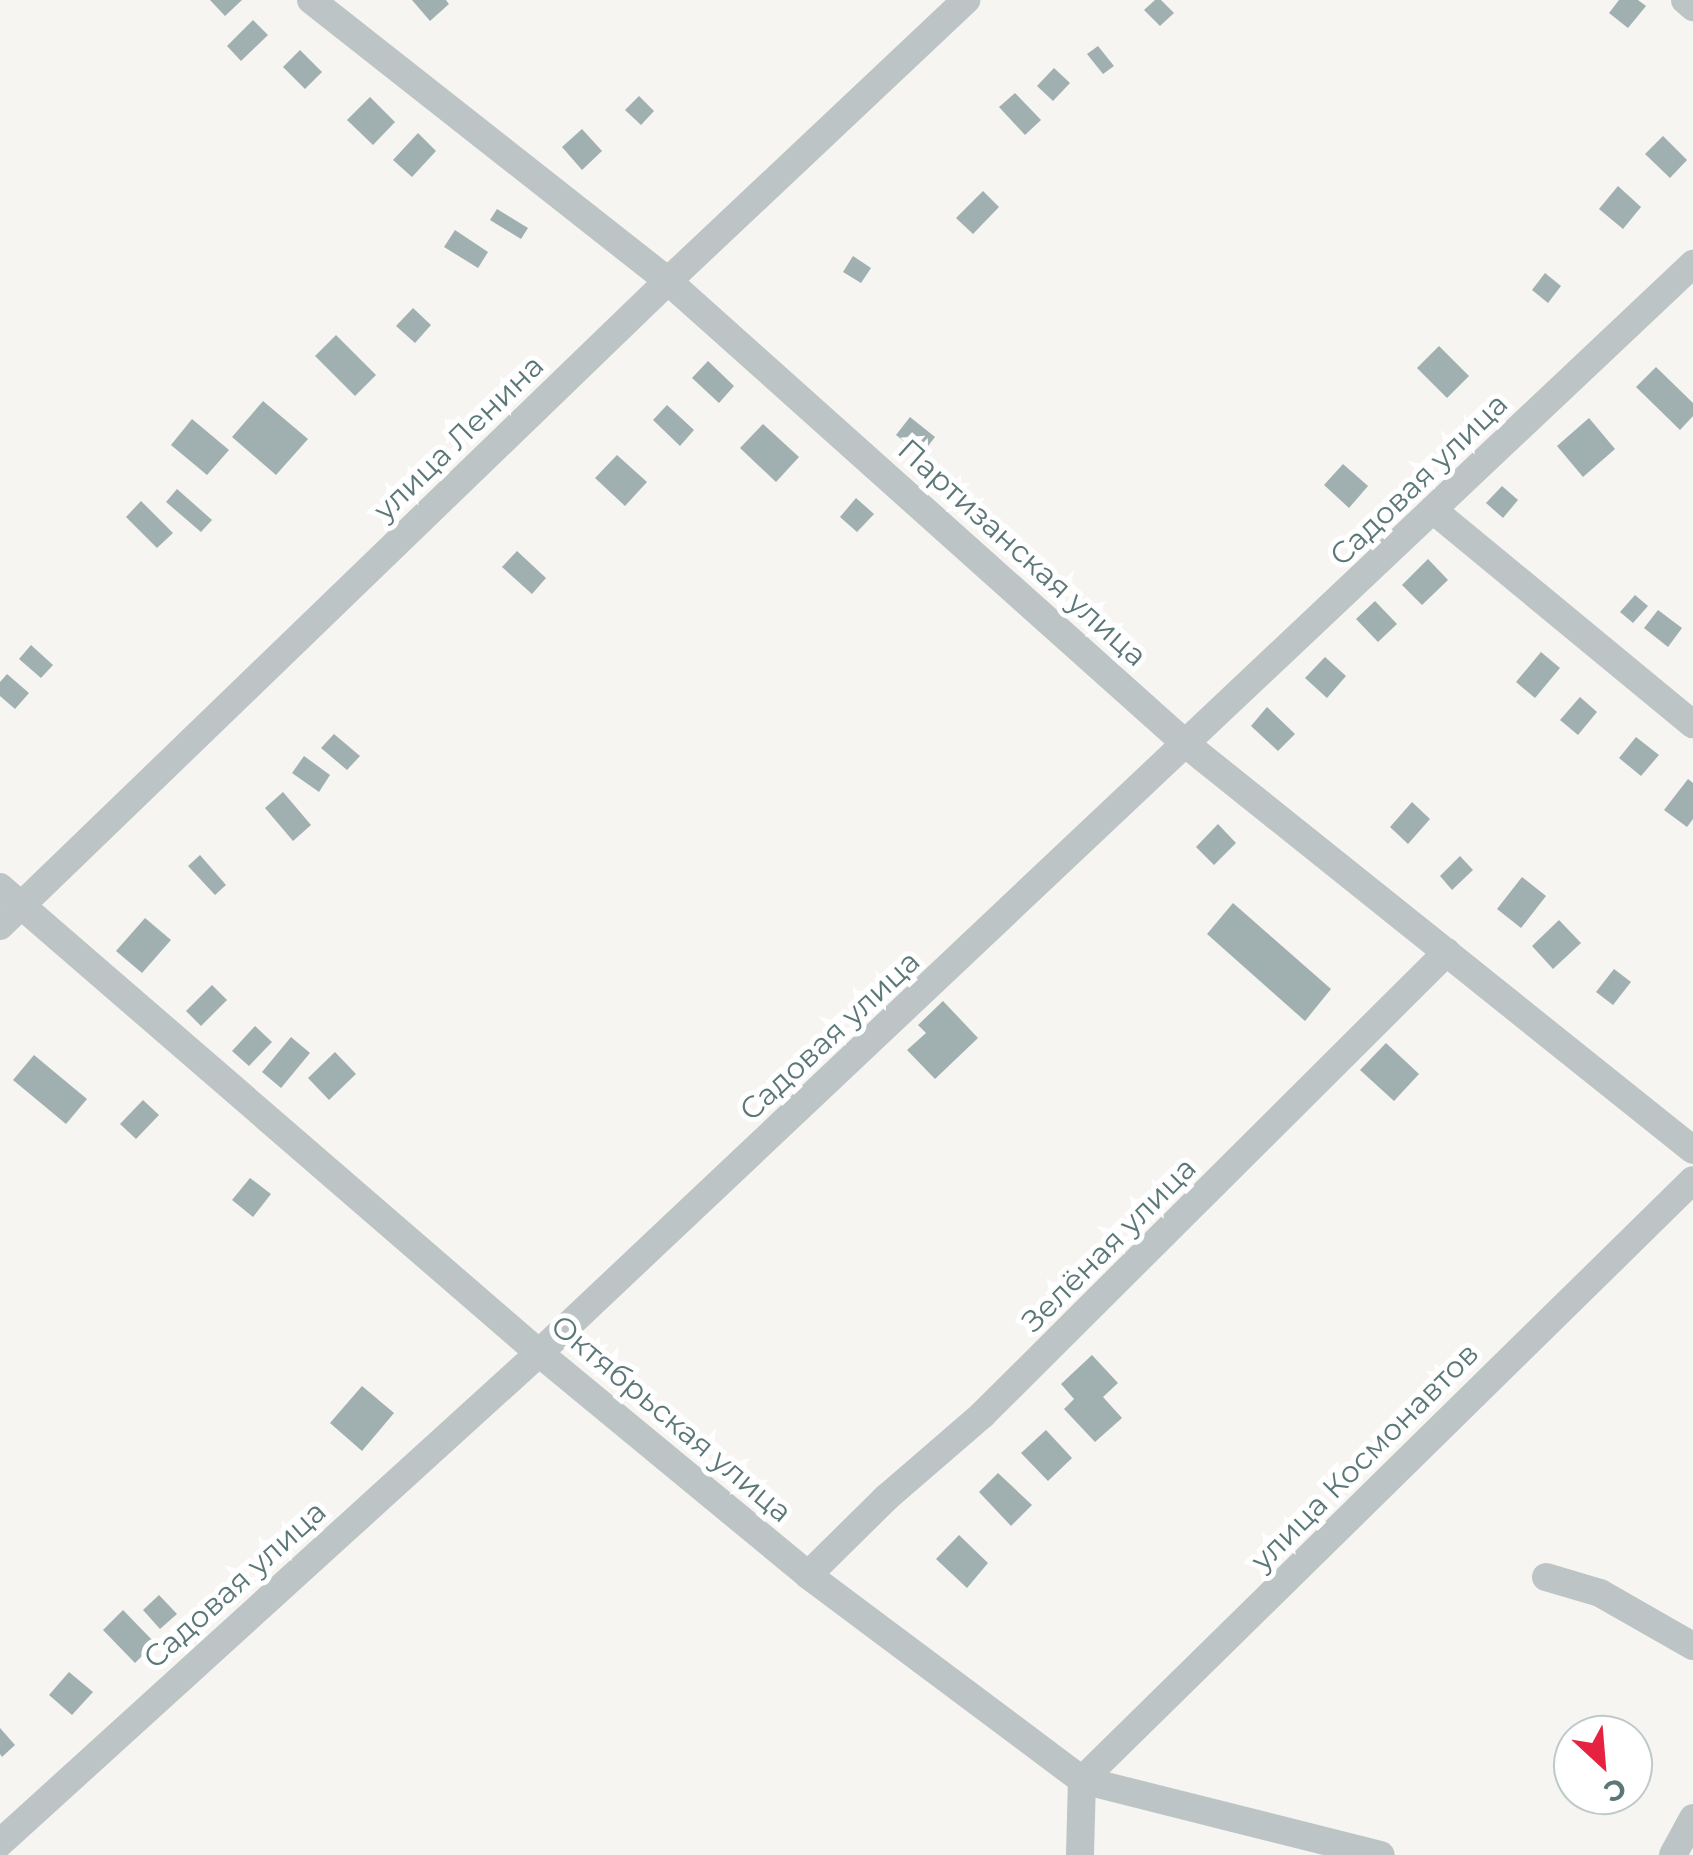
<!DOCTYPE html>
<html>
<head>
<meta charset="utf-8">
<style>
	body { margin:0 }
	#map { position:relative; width:1693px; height:1855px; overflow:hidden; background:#f6f5f2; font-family:Montserrat,sans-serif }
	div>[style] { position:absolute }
	.building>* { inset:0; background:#a0b0b1 }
	.minor>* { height:28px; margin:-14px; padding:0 14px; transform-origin:14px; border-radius:14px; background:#bcc4c5 }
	span { translate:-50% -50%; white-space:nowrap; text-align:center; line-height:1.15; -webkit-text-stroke:10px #fff; paint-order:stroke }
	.street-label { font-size:30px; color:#5c7778 }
	.north { position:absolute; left:1553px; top:1715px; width:100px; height:100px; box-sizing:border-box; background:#fff; border:2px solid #bec9c9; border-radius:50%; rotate:154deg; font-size:28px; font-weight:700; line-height:40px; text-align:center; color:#5c7778 }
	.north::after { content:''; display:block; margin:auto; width:35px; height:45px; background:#e52340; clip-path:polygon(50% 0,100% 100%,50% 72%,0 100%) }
</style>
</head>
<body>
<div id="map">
	<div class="building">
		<i style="clip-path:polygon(210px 0,242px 0,225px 16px)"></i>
		<i style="clip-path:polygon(412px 0,446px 0,449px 4px,430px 21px)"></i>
		<i style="clip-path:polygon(1155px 0,1161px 0,1174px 13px,1160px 26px,1144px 10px)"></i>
		<i style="clip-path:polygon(1619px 0,1638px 0,1646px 6px,1628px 28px,1609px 13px)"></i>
		<i style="clip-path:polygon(253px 20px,268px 35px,241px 61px,227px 46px)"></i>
		<i style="clip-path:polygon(1098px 46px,1114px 66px,1103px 74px,1087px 54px)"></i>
		<i style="clip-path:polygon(300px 50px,322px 72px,305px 89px,283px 67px)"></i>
		<i style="clip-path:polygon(1054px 68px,1070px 83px,1053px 101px,1037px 86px)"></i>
		<i style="clip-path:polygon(1015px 93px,1041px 120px,1025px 135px,999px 107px)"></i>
		<i style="clip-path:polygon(639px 96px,654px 111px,641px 125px,625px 110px)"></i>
		<i style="clip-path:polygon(370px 97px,395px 122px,373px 145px,347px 120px)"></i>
		<i style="clip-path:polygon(582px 129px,602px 151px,582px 170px,562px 147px)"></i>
		<i style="clip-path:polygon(418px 133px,436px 151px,412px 177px,393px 160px)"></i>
		<i style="clip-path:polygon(1663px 136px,1687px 160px,1670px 178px,1645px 154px)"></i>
		<i style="clip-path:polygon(1618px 186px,1641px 207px,1623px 229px,1599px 209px)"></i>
		<i style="clip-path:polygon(983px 191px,999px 207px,973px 234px,956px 218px)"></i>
		<i style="clip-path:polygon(497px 209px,528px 228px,521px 239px,490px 220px)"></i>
		<i style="clip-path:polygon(455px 230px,488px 252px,478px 268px,444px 247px)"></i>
		<i style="clip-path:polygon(853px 256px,871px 268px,861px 283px,843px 272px)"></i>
		<i style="clip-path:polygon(1545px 273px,1561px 286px,1548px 303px,1532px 290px)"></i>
		<i style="clip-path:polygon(413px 308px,431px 325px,415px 343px,396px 326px)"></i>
		<i style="clip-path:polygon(336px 335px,376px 375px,355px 396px,315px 356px)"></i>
		<i style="clip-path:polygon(1439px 346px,1469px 376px,1447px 398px,1417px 368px)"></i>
		<i style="clip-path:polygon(708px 361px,734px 386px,719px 403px,692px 378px)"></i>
		<i style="clip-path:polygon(1656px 367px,1693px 403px,1693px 416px,1680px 430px,1636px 387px)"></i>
		<i style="clip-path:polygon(263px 401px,308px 439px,276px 475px,232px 437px)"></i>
		<i style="clip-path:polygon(667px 405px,694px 430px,680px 446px,653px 420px)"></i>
		<i style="clip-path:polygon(910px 417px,935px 437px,921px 455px,896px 435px)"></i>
		<i style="clip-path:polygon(1589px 418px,1615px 449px,1583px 477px,1557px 446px)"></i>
		<i style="clip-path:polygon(192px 419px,229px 450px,207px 475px,171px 445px)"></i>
		<i style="clip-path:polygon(763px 424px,799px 457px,776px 482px,740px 448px)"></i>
		<i style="clip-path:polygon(617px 455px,647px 482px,625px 506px,595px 478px)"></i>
		<i style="clip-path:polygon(1343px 464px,1368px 486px,1349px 508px,1324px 485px)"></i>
		<i style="clip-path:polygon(1502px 486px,1518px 500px,1503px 518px,1486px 503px)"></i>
		<i style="clip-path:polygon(177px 489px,212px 520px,201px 532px,166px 502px)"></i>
		<i style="clip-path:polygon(856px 498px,874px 514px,857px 532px,840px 517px)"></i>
		<i style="clip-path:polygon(141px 501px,173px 533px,157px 548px,126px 517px)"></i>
		<i style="clip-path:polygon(517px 551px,546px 578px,532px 594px,502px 567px)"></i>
		<i style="clip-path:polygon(1428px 559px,1448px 580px,1422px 605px,1402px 585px)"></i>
		<i style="clip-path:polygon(1635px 595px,1648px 606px,1633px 623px,1620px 612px)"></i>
		<i style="clip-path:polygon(1375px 601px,1397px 624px,1378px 642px,1356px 619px)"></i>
		<i style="clip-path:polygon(1658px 610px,1682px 628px,1668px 647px,1644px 628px)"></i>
		<i style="clip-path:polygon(31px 645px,53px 665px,41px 678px,19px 659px)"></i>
		<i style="clip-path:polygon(1541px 652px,1560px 668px,1535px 698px,1516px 682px)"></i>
		<i style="clip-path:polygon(1325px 657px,1346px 676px,1327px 698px,1305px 678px)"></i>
		<i style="clip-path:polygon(7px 674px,29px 693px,15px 709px,0 696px,0 682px)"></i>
		<i style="clip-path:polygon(1580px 697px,1597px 712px,1578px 735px,1560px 720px)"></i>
		<i style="clip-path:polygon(1267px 707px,1295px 734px,1278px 751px,1251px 726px)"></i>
		<i style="clip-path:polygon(334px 734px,360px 756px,347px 770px,321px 748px)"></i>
		<i style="clip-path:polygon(1636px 737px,1659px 755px,1641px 776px,1619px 758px)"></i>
		<i style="clip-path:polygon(304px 756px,330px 775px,319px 792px,292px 773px)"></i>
		<i style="clip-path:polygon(1688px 779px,1693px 783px,1693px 819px,1687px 827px,1664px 810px)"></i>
		<i style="clip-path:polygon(283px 792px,311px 825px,293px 841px,265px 808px)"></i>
		<i style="clip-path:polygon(1412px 802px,1430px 819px,1408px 844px,1390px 827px)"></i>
		<i style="clip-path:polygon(1218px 824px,1236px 843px,1214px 865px,1196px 847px)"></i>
		<i style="clip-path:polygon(200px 855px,226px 885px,215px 895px,188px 866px)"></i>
		<i style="clip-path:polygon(1460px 856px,1473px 870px,1452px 890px,1440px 876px)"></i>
		<i style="clip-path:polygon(1522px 877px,1546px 896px,1521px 928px,1497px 909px)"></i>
		<i style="clip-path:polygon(1233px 903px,1331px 989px,1305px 1021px,1207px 934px)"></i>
		<i style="clip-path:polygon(145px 918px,171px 940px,142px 973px,116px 951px)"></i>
		<i style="clip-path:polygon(1559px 920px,1581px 943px,1553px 969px,1532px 946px)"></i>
		<i style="clip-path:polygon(1614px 969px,1631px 982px,1613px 1005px,1596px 992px)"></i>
		<i style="clip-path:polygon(212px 985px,227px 1000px,201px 1026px,186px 1011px)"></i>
		<i style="clip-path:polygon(943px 1001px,978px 1038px,935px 1079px,907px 1050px,926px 1033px,918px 1025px)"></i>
		<i style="clip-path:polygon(255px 1026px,272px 1042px,249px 1066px,232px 1051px)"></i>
		<i style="clip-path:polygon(291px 1037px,310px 1053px,281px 1088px,262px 1072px)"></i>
		<i style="clip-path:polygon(1386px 1043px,1419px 1074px,1394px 1101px,1360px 1070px)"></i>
		<i style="clip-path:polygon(335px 1052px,356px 1074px,329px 1100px,308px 1078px)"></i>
		<i style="clip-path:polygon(34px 1055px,87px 1099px,66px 1124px,13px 1080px)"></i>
		<i style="clip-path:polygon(143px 1100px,159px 1115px,136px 1139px,120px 1124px)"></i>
		<i style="clip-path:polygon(250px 1178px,271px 1194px,253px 1217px,232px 1200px)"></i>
		<i style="clip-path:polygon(1092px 1355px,1118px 1383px,1103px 1397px,1122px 1418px,1095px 1442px,1064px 1409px,1074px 1399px,1061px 1384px)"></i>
		<i style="clip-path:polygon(362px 1386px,394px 1413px,362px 1451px,330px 1423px)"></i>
		<i style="clip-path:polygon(1046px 1430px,1072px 1458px,1048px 1481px,1021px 1453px)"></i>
		<i style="clip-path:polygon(998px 1473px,1032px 1505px,1011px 1526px,979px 1492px)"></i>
		<i style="clip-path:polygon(959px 1535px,988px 1563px,967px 1588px,936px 1559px)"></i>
		<i style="clip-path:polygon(159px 1595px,177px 1614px,160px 1629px,143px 1610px)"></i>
		<i style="clip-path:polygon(123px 1610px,155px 1643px,135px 1663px,103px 1630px)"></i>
		<i style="clip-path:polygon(69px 1672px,93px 1692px,72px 1715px,49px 1695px)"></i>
		<i style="clip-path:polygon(0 1728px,15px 1745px,2px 1757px,0 1754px)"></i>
	</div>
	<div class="minor">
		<i style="left:311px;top:0;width:454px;rotate:38.2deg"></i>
		<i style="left:668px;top:281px;width:696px;rotate:41.8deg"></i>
		<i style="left:1187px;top:745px;width:648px;rotate:38.67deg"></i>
		<i style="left:1685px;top:0;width:11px;rotate:41deg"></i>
		<i style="left:1433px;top:510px;width:337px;rotate:39.5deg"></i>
		<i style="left:0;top:887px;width:713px;rotate:40.85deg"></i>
		<i style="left:539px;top:1353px;width:349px;rotate:39.5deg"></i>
		<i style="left:808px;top:1575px;width:342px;rotate:36.8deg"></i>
		<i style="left:1082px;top:1780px;width:308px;rotate:14.1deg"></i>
		<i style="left:0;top:926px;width:929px;rotate:-44deg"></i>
		<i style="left:668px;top:281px;width:410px;rotate:-43.3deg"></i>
		<i style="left:808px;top:1575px;width:110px;rotate:-44.6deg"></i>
		<i style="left:886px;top:1498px;width:127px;rotate:-40.8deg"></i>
		<i style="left:982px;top:1415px;width:656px;rotate:-44.88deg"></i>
		<i style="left:1546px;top:1577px;width:56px;rotate:16.5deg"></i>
		<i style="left:1600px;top:1593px;width:107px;rotate:29.7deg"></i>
		<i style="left:0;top:1843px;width:728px;rotate:-42.27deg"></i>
		<i style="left:539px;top:1353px;width:1587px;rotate:-43.34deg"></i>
		<i style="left:1080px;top:1855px;width:75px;rotate:-88.5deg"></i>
		<i style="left:1082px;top:1780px;width:856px;rotate:-44.48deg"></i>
		<i style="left:1673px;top:1855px;width:42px;rotate:-61.6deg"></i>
	</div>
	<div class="street-label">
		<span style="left:459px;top:438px;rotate:-44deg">улица Ленина</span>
		<span style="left:1419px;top:480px;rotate:-44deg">Садовая улица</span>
		<span style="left:1022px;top:553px;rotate:42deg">Партизанская улица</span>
		<span style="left:830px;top:1036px;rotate:-43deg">Садовая улица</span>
		<span style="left:1109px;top:1245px;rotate:-45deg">Зелёная улица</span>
		<span style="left:671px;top:1419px;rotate:40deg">Октябрьская улица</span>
		<span style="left:1365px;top:1457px;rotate:-45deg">улица Космонавтов</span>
		<span style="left:235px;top:1585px;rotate:-42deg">Садовая улица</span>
	</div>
	<div class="north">С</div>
</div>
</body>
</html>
